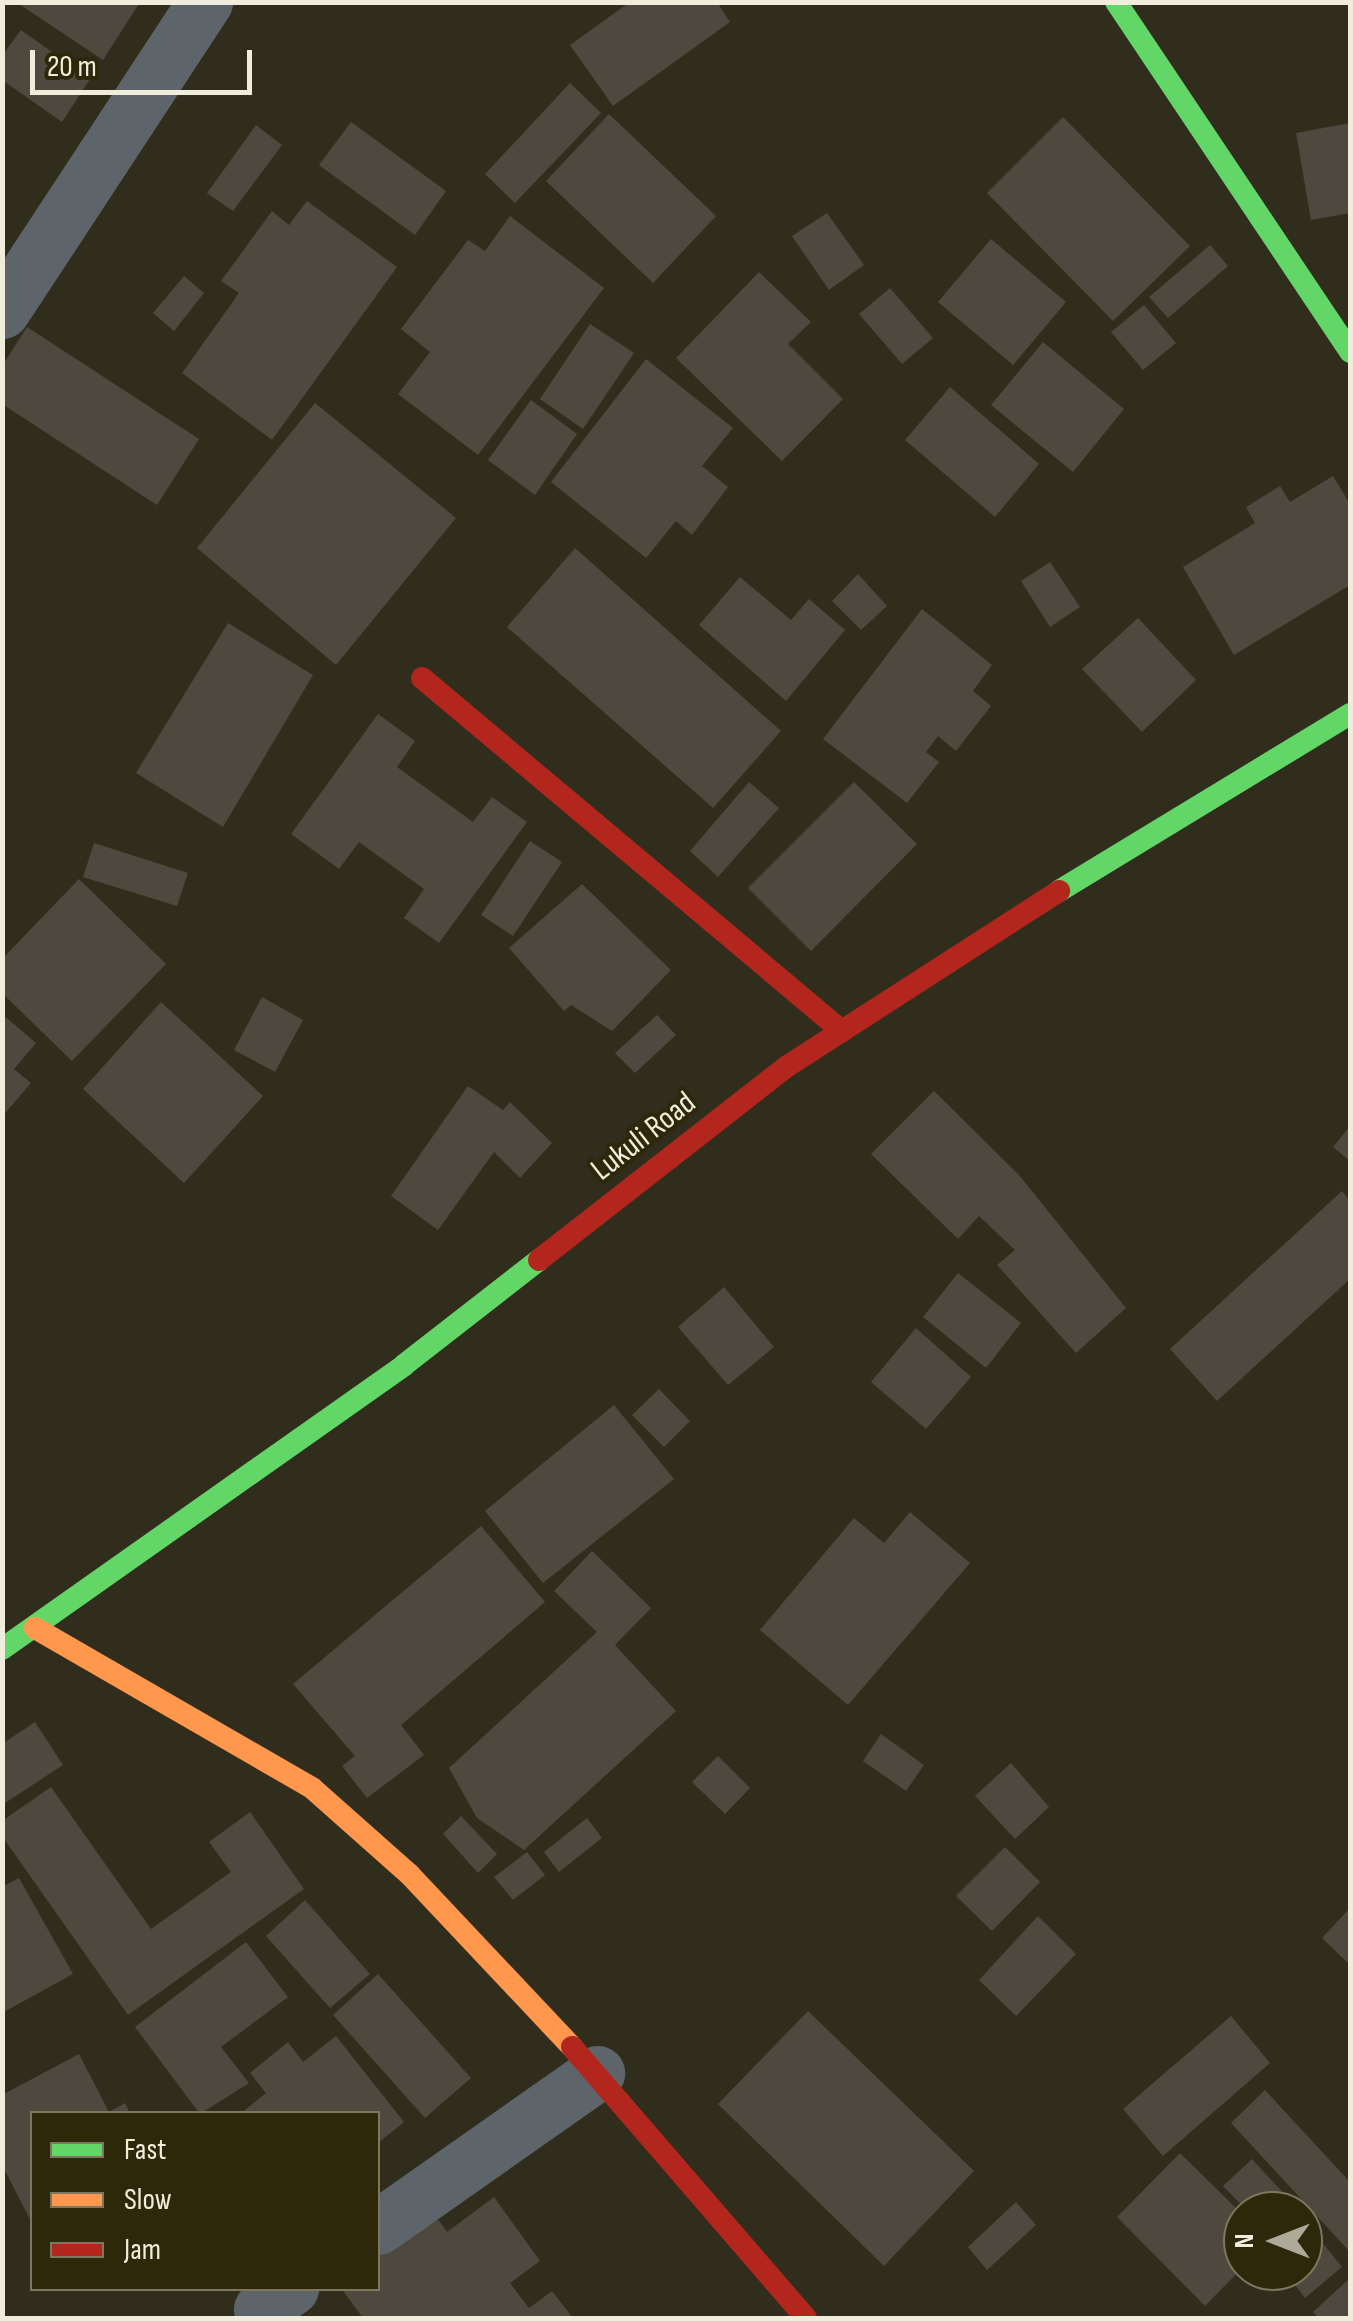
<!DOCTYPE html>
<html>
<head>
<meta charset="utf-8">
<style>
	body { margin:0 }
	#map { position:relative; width:1353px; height:2321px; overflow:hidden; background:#302d1d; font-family:"Sofia Sans Condensed",sans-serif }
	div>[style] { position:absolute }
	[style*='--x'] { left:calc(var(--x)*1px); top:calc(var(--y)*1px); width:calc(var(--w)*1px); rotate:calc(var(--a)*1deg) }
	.building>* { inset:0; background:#4f483e }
	.street>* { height:55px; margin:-27.5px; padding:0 27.5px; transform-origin:27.5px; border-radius:27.5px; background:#5e656a }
	.fast>* { height:22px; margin:-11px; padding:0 11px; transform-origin:11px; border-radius:11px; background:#63d668 }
	.slow>* { height:22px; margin:-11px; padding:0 11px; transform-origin:11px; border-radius:11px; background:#ff974d }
	.jam>* { height:22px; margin:-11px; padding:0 11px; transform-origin:11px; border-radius:11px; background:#b3261e }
	span { translate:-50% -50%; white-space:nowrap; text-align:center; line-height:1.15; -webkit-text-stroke:8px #2e280a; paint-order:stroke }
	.street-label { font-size:32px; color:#f1eddc }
	.frame { position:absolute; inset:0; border:5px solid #f1eddc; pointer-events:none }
	.legend { position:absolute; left:30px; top:2111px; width:350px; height:180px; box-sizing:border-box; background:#2e280a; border:2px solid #7c775e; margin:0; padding:12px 18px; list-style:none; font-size:30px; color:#f1eddc }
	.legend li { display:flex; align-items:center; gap:20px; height:50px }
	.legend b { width:50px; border:2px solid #7c775e }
	.north { position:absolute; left:1223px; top:2191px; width:100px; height:100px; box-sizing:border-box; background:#2e280a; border:2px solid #7c775e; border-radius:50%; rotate:270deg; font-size:28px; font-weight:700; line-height:40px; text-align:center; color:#f1eddc }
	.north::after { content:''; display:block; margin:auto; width:35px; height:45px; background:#adaa99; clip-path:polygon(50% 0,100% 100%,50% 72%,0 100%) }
	.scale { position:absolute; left:30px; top:50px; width:222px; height:45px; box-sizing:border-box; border:5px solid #f1eddc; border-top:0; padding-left:12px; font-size:30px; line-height:35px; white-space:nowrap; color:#f1eddc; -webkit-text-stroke:8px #2e280a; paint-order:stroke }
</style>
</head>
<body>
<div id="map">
	<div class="building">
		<div style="clip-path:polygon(16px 2px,140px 2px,103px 60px)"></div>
		<div style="clip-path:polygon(630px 2px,717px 2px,730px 22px,613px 106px,570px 45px)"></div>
		<div style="clip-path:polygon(21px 30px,90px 79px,62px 122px,2px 80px,2px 56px)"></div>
		<div style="clip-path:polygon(570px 83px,601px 113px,515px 203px,485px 174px)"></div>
		<div style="clip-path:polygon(609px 114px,716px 216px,653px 283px,546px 181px)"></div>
		<div style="clip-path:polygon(1063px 117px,1190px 246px,1113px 321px,987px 193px)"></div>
		<div style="clip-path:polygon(351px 122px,446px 191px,415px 235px,319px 165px)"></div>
		<div style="clip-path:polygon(1350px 123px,1350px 213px,1311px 220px,1296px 133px)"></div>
		<div style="clip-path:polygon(256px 125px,282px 145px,233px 211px,207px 193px)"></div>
		<div style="clip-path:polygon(307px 201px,397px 267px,272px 440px,182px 373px,239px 293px,221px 281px,272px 211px,289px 225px)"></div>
		<div style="clip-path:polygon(827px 213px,864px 265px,829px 290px,792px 236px)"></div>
		<div style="clip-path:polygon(510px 216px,604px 288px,478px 455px,398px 394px,430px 352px,401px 329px,468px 240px,485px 251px)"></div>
		<div style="clip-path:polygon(991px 239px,1066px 302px,1013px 365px,938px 302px)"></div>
		<div style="clip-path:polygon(1210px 245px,1228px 266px,1168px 318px,1149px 297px)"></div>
		<div style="clip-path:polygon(759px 272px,811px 322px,788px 344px,843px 399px,782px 461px,676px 358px)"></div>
		<div style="clip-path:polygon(184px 276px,204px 293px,174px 331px,153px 313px)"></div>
		<div style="clip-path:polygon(890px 288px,933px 338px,902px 364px,859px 314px)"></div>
		<div style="clip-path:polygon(1144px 305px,1176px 343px,1143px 370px,1111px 332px)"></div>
		<div style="clip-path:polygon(590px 324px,634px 353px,583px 429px,540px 399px)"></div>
		<div style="clip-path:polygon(27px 327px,199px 439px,157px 505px,2px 404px,2px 366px)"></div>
		<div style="clip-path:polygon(1043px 342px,1124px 409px,1073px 472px,991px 405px)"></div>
		<div style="clip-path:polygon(646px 359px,733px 428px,702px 466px,728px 487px,692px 535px,676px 521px,646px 558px,551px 482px)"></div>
		<div style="clip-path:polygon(950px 387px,1039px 464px,995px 517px,905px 440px)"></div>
		<div style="clip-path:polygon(531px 400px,577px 434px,535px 495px,488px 460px)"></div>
		<div style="clip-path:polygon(315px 403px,456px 518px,336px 665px,197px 548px)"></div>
		<div style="clip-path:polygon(1333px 476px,1350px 504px,1350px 585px,1234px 655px,1183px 567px,1255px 523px,1246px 507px,1280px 486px,1290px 502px)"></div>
		<div style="clip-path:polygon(575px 548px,781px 731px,713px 808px,507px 627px)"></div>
		<div style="clip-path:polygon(1050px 562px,1080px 607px,1050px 627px,1021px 581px)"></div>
		<div style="clip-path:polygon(858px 574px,887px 606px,861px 630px,832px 601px)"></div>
		<div style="clip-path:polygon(740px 577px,791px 620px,809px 599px,845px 630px,786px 701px,699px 625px)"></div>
		<div style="clip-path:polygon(922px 609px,992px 665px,973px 691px,991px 706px,956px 751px,938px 736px,926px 752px,939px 762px,907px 803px,823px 739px)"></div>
		<div style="clip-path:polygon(1138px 618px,1196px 680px,1142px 732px,1082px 669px)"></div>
		<div style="clip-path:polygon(228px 623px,313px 675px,223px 827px,136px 773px)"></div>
		<div style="clip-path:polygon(378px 714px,415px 741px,397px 767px,473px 822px,492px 797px,527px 822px,439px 943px,404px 918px,424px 889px,359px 842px,339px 869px,291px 834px)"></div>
		<div style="clip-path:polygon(749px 782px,779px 808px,718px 877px,690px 851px)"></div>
		<div style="clip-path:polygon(854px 782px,917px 844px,811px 951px,748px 888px)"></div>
		<div style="clip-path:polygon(530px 841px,562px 862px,513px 936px,481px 915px)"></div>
		<div style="clip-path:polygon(94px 843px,188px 873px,177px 906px,83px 877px)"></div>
		<div style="clip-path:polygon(79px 879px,166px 964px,72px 1061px,2px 993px,2px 959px)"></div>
		<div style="clip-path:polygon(582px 884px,671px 970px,612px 1031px,571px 1005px,564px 1011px,509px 948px)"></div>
		<div style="clip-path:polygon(262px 997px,303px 1020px,275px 1072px,234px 1050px)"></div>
		<div style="clip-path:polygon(161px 1002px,263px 1096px,184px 1183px,83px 1089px)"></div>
		<div style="clip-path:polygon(2px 1014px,36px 1043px,14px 1069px,31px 1083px,2px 1117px)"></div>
		<div style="clip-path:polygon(657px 1015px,676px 1035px,635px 1073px,615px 1053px)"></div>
		<div style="clip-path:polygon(468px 1086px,503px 1110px,510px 1102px,552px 1143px,520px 1178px,494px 1152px,438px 1230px,391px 1196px)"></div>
		<div style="clip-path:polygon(934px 1091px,1019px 1175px,1126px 1308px,1076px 1353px,997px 1265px,1015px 1250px,979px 1216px,958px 1239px,871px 1154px)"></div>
		<div style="clip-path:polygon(1350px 1126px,1350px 1161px,1333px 1147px)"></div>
		<div style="clip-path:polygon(1342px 1191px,1350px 1201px,1350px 1279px,1217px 1401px,1170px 1349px)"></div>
		<div style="clip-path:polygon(958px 1273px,1021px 1323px,986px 1368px,923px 1317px)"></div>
		<div style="clip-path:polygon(724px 1287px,774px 1347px,728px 1385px,678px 1327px)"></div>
		<div style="clip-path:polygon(916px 1328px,971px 1377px,926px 1429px,871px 1382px)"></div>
		<div style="clip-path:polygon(659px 1389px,690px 1421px,664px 1447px,632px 1415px)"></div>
		<div style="clip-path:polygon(614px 1405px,674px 1479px,543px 1583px,485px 1511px)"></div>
		<div style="clip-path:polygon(910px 1512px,970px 1563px,848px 1705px,760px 1630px,854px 1518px,884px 1543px)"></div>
		<div style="clip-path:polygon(481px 1526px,545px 1602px,401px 1725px,424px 1755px,367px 1798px,342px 1766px,355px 1756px,293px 1684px)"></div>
		<div style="clip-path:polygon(592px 1551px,651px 1608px,615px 1645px,676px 1711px,524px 1850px,477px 1818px,449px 1768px,597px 1632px,554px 1591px)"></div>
		<div style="clip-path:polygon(35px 1722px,63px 1765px,2px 1805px,2px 1744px)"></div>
		<div style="clip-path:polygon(881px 1734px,924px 1765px,906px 1791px,863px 1761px)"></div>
		<div style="clip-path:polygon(718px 1756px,750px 1788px,725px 1814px,692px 1782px)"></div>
		<div style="clip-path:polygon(1011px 1763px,1049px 1807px,1015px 1839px,975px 1796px)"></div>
		<div style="clip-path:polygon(51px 1787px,151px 1929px,231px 1872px,209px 1842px,250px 1812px,304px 1889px,128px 2015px,2px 1836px,2px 1821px)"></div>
		<div style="clip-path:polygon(461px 1816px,497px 1854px,478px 1873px,443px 1834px)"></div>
		<div style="clip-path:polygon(587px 1818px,602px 1838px,559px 1872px,544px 1852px)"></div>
		<div style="clip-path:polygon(1005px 1847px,1040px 1882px,992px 1931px,956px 1896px)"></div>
		<div style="clip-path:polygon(527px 1852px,545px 1875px,513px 1900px,494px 1877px)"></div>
		<div style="clip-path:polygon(19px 1878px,73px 1974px,2px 2013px,2px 1887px)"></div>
		<div style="clip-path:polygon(305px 1900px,370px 1974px,330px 2008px,266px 1936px)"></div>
		<div style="clip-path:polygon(1350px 1908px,1350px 1965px,1322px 1938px)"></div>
		<div style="clip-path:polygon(1038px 1916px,1076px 1954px,1016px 2016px,979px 1980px)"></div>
		<div style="clip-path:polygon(246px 1942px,288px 1997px,221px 2047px,249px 2083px,200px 2114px,135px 2027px)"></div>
		<div style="clip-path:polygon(378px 1974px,471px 2078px,425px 2118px,333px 2015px)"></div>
		<div style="clip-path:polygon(808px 2011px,974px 2171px,884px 2266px,718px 2104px)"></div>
		<div style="clip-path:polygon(1231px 2016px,1270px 2063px,1163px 2156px,1123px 2109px)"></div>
		<div style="clip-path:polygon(336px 2036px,404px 2122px,378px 2143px,378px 2114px,240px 2114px,266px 2093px,250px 2073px,288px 2042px,303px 2062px)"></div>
		<div style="clip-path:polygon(79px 2054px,109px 2112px,125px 2103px,130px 2114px,32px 2114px,32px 2223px,2px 2165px,2px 2095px)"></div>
		<div style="clip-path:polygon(1265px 2090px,1350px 2182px,1350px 2252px,1231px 2123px)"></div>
		<div style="clip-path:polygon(1180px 2153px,1243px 2215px,1243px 2267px,1205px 2306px,1117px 2217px)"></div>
		<div style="clip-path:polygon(1252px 2159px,1300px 2211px,1247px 2211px,1223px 2186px)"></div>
		<div style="clip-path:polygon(494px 2197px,540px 2261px,510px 2283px,529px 2308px,552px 2291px,573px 2318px,363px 2318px,341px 2288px,378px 2288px,378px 2244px,429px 2206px,447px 2232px)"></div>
		<div style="clip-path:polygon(1016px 2202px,1036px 2225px,987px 2270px,968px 2247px)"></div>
		<div style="clip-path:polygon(1312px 2230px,1342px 2267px,1305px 2298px,1284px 2271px,1303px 2271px,1303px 2237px)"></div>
		<div style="clip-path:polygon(1350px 2278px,1350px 2318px,1319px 2318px,1313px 2312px)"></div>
	</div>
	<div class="street">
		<div style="--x:2;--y:311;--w:370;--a:-56.7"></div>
		<div style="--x:378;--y:2227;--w:268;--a:-35.1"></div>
		<div style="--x:261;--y:2309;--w:37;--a:-35"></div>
	</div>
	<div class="fast">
		<div style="--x:1116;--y:2;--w:421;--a:56.2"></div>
		<div style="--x:1059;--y:891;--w:341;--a:-31.3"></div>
		<div style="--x:2;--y:1649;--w:492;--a:-35.2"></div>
		<div style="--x:404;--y:1365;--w:171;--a:-37.9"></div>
	</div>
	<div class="slow">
		<div style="--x:35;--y:1628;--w:320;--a:30"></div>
		<div style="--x:312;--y:1788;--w:130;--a:41.6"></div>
		<div style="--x:409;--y:1874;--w:238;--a:46.7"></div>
	</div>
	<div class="jam">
		<div style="--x:422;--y:678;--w:549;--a:40.05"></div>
		<div style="--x:539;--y:1260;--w:313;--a:-38"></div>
		<div style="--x:786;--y:1067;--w:325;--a:-32.8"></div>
		<div style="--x:572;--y:2047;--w:358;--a:49.2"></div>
	</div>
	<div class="street-label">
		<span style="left:644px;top:1137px;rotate:-38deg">Lukuli Road</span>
	</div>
	<div class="frame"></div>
	<ul class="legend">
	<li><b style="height:12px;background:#63d668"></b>Fast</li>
	<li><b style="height:12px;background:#ff974d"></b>Slow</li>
	<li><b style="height:12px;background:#b3261e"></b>Jam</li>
	</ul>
	<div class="north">N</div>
	<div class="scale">20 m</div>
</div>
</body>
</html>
